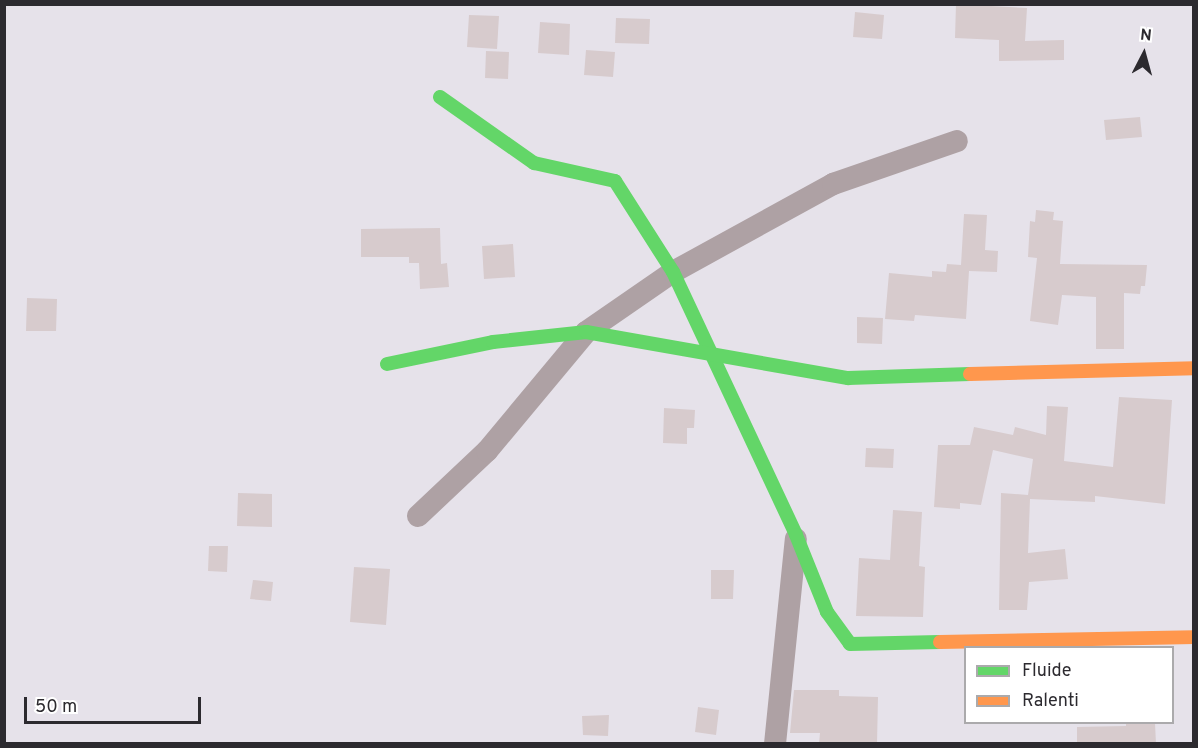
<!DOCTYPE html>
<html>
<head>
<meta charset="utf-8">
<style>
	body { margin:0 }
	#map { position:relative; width:1198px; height:748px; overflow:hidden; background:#e6e2ea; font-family:Overpass,sans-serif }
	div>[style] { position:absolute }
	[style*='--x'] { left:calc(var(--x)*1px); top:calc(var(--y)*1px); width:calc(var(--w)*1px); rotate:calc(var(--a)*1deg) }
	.building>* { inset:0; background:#d7cbcd }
	.street>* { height:22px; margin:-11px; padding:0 11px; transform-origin:11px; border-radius:11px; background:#aea1a4 }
	.fast>* { height:14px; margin:-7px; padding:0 7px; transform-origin:7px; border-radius:7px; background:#63d668 }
	.slow>* { height:14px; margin:-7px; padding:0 7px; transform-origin:7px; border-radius:7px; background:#ff974d }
	span { translate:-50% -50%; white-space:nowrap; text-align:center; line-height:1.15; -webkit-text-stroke:4.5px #fff; paint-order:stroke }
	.frame { position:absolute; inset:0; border:6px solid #2c2a2f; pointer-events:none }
	.legend { position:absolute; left:964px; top:646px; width:210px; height:78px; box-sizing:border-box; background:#fff; border:2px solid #abaaac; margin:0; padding:8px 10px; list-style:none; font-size:18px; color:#2c2a2f }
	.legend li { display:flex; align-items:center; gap:12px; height:30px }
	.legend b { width:30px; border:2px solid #abaaac }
	.north { position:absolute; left:1114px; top:24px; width:60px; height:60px; -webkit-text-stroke:4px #fff; paint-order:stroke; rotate:6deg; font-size:16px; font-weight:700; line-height:24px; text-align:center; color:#2c2a2f }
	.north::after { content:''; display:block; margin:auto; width:21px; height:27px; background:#2c2a2f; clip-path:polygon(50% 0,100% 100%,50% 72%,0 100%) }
	.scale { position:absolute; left:24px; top:697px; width:177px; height:27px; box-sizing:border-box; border:3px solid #2c2a2f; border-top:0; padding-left:8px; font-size:18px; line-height:21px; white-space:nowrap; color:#2c2a2f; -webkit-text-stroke:4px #fff; paint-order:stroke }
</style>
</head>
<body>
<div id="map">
	<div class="building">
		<div style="clip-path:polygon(956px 4px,1027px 8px,1025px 41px,1064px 40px,1064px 60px,999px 61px,999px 40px,955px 38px)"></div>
		<div style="clip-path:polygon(855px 12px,884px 15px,882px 39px,853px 37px)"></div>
		<div style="clip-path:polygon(469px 15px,499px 16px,497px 49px,467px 47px)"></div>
		<div style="clip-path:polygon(616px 18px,650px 19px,649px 44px,615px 43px)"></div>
		<div style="clip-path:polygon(540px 22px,570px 24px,569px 55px,538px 53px)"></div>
		<div style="clip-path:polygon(586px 50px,615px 52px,613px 77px,584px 75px)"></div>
		<div style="clip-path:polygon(486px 51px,509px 52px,508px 79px,485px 78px)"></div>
		<div style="clip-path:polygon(1140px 117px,1142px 137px,1106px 140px,1104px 120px)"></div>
		<div style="clip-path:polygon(1036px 210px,1054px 212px,1053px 220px,1063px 221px,1060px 264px,1147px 265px,1145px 286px,1141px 286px,1140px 294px,1124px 293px,1124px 349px,1096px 349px,1096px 297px,1062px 295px,1058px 325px,1030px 321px,1037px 258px,1028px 257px,1030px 221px,1035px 222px)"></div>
		<div style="clip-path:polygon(964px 214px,987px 215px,985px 250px,998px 251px,997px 272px,969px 271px,966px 319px,915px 315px,914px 321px,885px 319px,889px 273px,932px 277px,932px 271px,946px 272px,947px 264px,961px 265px)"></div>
		<div style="clip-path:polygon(440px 228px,441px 264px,447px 263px,449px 287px,420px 289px,419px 263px,409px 263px,409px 257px,361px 257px,361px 229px)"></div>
		<div style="clip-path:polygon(513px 244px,515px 277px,484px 279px,482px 246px)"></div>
		<div style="clip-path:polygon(27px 298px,57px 299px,56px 331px,26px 331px)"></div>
		<div style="clip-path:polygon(857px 317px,883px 318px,882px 344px,857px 343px)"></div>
		<div style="clip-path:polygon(1119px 397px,1172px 400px,1165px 504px,1095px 496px,1095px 502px,1030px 499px,1028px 553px,1065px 549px,1068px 579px,1029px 582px,1027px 610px,999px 610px,1001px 493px,1028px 495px,1033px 459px,993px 450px,981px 505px,960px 503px,960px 509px,934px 507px,938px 445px,970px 445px,974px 427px,1013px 435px,1015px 427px,1046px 435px,1047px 406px,1068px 407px,1064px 461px,1113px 467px)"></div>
		<div style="clip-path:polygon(664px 408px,695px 410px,694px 428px,687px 428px,687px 444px,663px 443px)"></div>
		<div style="clip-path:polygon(866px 448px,894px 449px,893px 468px,865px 467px)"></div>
		<div style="clip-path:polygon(238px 493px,272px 494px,272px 527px,237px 526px)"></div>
		<div style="clip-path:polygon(893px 510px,922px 512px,919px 566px,925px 567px,923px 617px,856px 616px,859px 558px,890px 560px)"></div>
		<div style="clip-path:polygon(209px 546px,228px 546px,227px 572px,208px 571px)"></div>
		<div style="clip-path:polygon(354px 567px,390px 569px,386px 625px,350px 622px)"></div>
		<div style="clip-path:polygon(711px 570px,734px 570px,733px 599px,711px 599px)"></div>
		<div style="clip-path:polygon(253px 580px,273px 582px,271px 601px,250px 599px)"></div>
		<div style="clip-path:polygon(794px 690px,839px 690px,839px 696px,878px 697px,877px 744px,819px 744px,820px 733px,790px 733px)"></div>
		<div style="clip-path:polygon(698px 707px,719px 710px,716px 735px,695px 732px)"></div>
		<div style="clip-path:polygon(609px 715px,608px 736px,583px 735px,582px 716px)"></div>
		<div style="clip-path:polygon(1126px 723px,1155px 723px,1156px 744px,1077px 744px,1077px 727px,1126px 726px)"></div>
	</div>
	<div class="street">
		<div style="--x:418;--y:516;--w:95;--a:-43.3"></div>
		<div style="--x:487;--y:451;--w:155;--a:-50.2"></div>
		<div style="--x:586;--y:332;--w:106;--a:-34.6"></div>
		<div style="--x:673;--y:272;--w:183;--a:-28.8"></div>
		<div style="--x:833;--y:184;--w:131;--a:-19.1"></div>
		<div style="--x:775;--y:744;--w:206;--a:-84.2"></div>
	</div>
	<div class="fast">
		<div style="--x:440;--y:97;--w:115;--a:35.1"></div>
		<div style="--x:534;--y:163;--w:83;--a:12.5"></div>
		<div style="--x:615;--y:181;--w:108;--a:57.5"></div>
		<div style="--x:673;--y:272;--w:290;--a:64.9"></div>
		<div style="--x:796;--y:535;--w:83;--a:68.1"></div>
		<div style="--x:827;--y:612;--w:39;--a:54"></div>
		<div style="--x:850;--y:644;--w:90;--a:-1.3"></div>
		<div style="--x:387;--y:364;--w:108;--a:-11.7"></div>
		<div style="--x:493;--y:342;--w:94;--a:-6.1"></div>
		<div style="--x:586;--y:332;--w:266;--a:10"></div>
		<div style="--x:848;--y:378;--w:122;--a:-1.9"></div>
	</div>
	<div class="slow">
		<div style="--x:970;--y:374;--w:224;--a:-1.5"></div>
		<div style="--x:940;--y:642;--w:254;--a:-1.1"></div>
	</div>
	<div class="frame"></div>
	<ul class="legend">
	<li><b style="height:8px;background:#63d668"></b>Fluide</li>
	<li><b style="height:8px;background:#ff974d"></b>Ralenti</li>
	</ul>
	<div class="north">N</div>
	<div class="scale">50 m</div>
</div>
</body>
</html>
